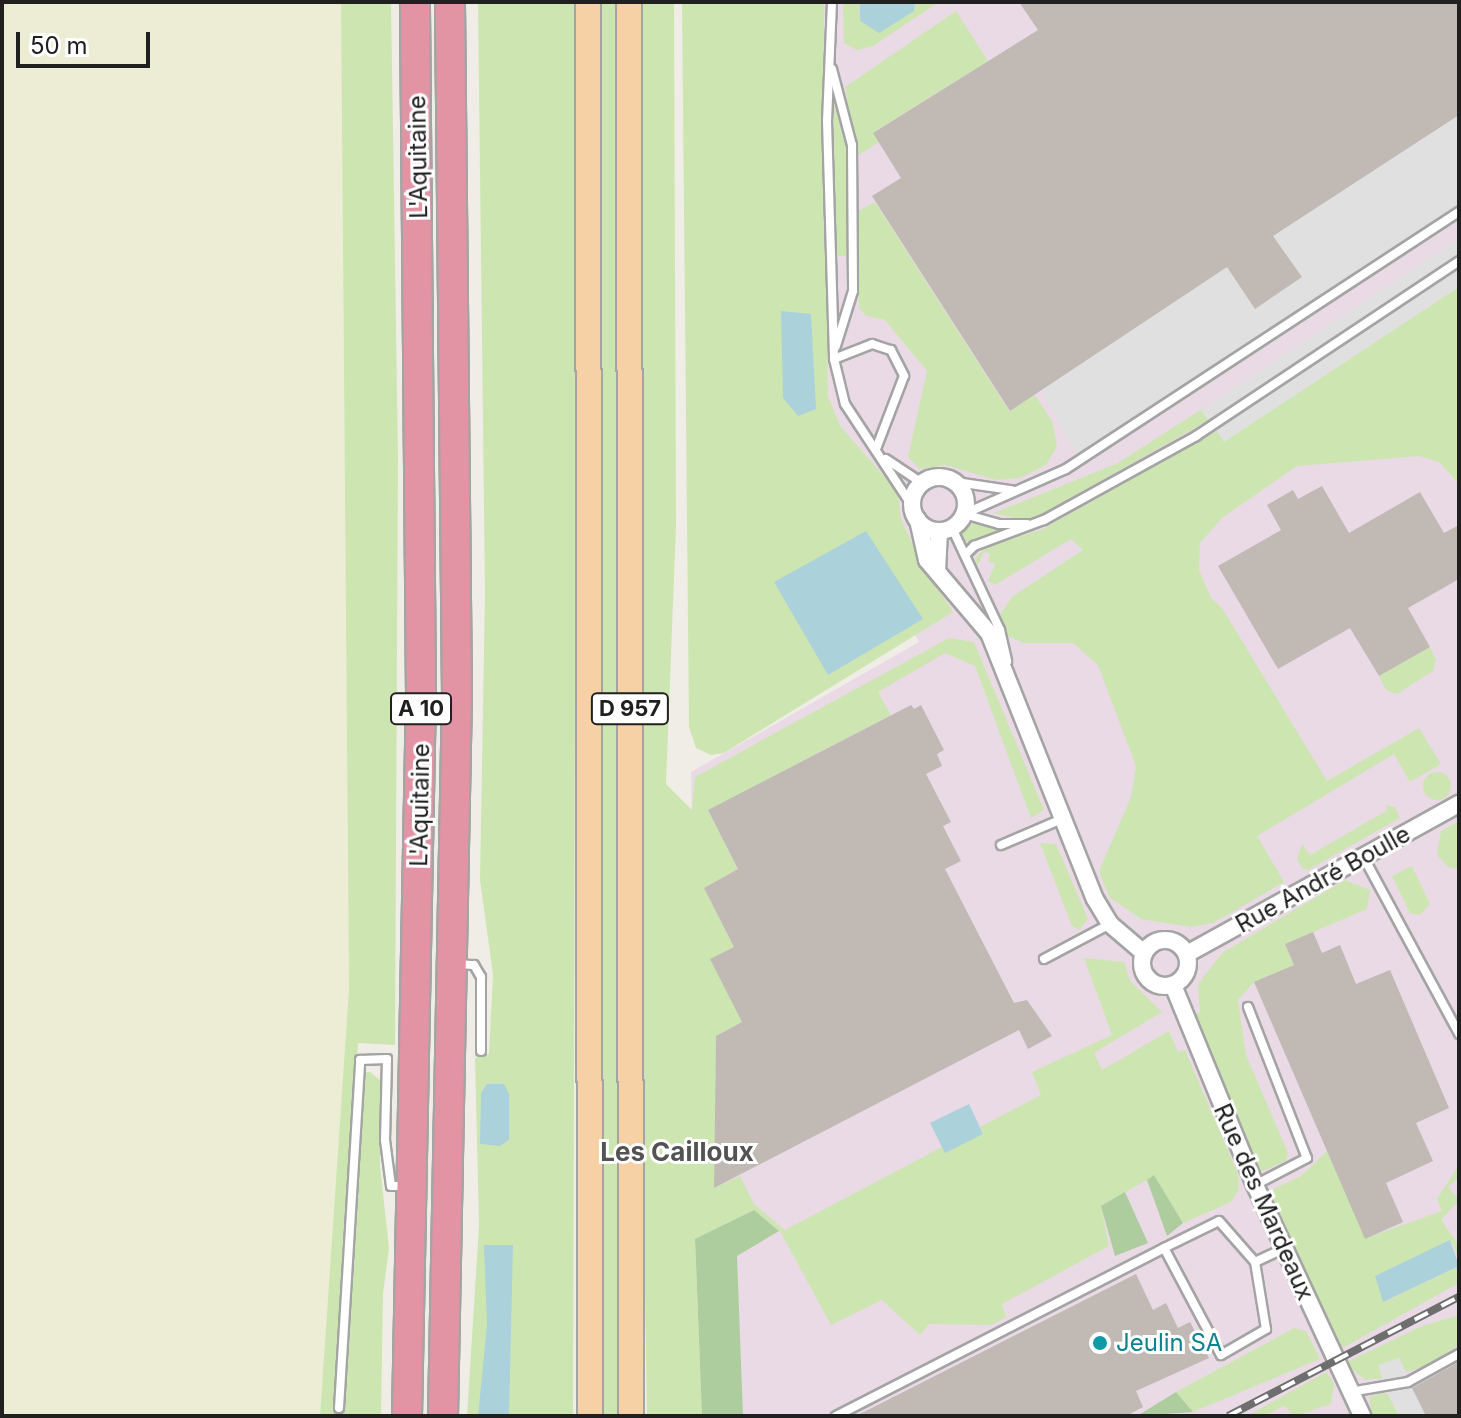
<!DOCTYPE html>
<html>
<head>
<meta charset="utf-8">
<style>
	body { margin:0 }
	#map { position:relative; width:1461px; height:1418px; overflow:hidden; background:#f0ede7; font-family:Inter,sans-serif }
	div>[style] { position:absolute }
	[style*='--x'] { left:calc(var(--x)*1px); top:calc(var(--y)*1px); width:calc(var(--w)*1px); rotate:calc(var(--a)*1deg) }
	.industrial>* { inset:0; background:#e9dae6 }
	.farmland>* { inset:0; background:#ecedd4 }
	.grass>* { inset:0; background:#cde6b1 }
	.round { border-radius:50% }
	.forest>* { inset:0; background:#aecd9f }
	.parking>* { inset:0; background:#e0e0e0 }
	.water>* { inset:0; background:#abd1db }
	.building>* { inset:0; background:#c0b9b4 }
	.roads { filter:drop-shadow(2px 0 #a4a4a4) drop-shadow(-2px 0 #a4a4a4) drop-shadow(0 2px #a4a4a4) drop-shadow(0 -2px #a4a4a4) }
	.service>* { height:8px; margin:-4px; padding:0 4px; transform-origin:4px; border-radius:4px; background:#fff }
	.minor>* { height:16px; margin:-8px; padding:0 8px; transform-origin:8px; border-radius:8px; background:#fff }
	.minor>.ring { margin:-8px; padding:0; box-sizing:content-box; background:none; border:16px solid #fff; border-radius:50% }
	.primary>* { height:24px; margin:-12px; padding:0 12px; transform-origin:12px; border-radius:12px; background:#f6d1a6 }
	.motorway>* { height:28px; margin:-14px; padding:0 14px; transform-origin:14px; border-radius:14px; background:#e294a5 }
	.rail>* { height:8px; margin-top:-4px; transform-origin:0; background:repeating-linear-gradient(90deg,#fff 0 15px,#6e6e6e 0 30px); box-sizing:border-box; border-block:2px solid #6e6e6e }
	.dots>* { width:22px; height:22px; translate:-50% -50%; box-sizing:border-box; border:4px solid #fff; border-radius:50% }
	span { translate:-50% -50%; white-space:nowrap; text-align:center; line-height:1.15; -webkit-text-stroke:6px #fff; paint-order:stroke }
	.shield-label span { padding:2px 6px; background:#fff; border:2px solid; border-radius:6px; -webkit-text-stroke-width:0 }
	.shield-label { font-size:22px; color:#202020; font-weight:700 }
	.street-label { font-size:24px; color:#202020 }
	.culture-label { font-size:24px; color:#0d838f }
	.left { translate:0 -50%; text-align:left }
	.neighbourhood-label { font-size:26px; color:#535353; font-weight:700 }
	.frame { position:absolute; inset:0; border:4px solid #202020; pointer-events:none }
	.scale { position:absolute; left:16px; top:32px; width:134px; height:36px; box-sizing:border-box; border:4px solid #202020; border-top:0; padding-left:10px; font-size:24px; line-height:28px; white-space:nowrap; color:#202020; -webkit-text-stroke:6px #fff; paint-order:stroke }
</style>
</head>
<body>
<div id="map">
	<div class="industrial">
		<div style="clip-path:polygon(789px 2px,1459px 2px,1459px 1416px,701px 1416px,691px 772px,919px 642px,790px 428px)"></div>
	</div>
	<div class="farmland">
		<div style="clip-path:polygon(2px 2px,341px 2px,349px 989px,320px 1416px,2px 1416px)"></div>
	</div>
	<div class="grass">
		<div style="clip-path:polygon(341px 2px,391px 2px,398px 457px,395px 1045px,358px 1043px,356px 1073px,370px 1072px,380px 1080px,380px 1166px,389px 1248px,383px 1294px,381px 1416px,320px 1416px,349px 989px)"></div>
		<div style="clip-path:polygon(478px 2px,577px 2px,573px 1416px,467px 1416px,479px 1225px,475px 1058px,489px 1054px,493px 975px,480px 880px,485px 593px)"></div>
		<div style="clip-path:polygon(599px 2px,619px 2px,620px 1416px,601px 1416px)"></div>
		<div style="clip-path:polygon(642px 2px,674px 2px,676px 526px,666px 784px,692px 810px,695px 777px,949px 638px,974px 642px,1044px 810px,1031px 818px,975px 666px,945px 653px,878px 692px,891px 715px,708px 810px,738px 869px,704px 888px,734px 947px,711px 959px,742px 1022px,716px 1036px,714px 1188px,740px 1176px,754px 1204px,785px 1230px,942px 1147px,945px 1152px,983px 1133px,980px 1127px,1041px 1095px,1032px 1072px,1112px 1035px,1084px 958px,1124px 962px,1130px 981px,1162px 1012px,1094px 1053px,1102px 1070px,1169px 1031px,1178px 1052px,1185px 1050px,1238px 1174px,1239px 1190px,1231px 1202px,1183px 1223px,1154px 1176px,1101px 1206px,1109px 1246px,1002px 1304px,1006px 1317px,991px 1325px,929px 1324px,920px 1335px,882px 1300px,831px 1325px,780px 1231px,753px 1210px,695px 1240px,702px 1416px,647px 1416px,640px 980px)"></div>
		<div style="clip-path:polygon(682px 2px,824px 2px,828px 397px,841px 427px,897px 491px,901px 519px,920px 560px,953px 612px,724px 753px,711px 755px,696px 748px,689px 727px)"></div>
		<div style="clip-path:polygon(843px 2px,860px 2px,860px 22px,914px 11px,915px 2px,939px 2px,873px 46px,857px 50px,844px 43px)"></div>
		<div style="clip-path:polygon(956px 11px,988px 61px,874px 132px,879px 142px,857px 156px,845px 87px)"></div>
		<div style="clip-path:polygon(831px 93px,848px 154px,846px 256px,835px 256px)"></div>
		<div style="clip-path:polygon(875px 202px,1009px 411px,1035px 395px,1052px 421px,1057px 446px,1046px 465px,1020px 478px,996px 480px,946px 465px,920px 469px,908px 457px,927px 371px,885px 320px,867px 316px,859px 309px,856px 212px)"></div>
		<div style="clip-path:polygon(1459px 281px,1459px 484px,1439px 462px,1419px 456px,1297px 466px,1222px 518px,1200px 543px,1199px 570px,1211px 598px,1222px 608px,1327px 781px,1419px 728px,1441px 764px,1410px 782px,1394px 754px,1257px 836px,1284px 882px,1213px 923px,1191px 927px,1141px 919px,1109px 897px,1099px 871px,1131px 797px,1136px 766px,1098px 665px,1073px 643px,1024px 643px,1008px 636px,999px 616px,1012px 597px,1083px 550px,1071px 539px,995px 585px,988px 581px,995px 564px,988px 561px,990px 554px,984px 552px,977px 566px,975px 558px,986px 547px,1043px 529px,1242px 417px)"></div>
		<div style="clip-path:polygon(1208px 405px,1216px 416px,1038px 516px,1023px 520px,994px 513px,1118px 463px)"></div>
		<div style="clip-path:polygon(975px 522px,999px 528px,999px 534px,963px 542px,962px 533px)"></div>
		<div style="clip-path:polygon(1430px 647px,1436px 660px,1433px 671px,1397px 694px,1386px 690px,1379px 676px)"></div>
		<div class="round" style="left:1423px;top:772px;width:28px;height:28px"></div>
		<div style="clip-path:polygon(1385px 805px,1395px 807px,1400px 818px,1308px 870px,1302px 868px,1297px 859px,1302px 844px,1310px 855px,1388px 810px)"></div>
		<div style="clip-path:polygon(1459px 821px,1459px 869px,1448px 867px,1437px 855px,1441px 831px)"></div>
		<div style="clip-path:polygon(1040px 843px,1056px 844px,1088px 919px,1079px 930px,1072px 926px)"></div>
		<div style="clip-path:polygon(1412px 866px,1430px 904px,1420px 915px,1410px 913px,1392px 876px)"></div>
		<div style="clip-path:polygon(1345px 880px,1370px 890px,1367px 909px,1285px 944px,1294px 965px,1254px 982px,1238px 1000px,1246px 1055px,1288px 1153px,1286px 1161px,1260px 1172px,1205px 1045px,1195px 1014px,1200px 1012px,1198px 984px,1222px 953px)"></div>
		<div style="clip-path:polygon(1327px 1151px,1366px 1238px,1442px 1211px,1437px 1199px,1459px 1165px,1459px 1177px,1448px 1187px,1459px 1200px,1441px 1220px,1459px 1245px,1459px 1259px,1451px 1241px,1384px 1302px,1459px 1266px,1459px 1283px,1339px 1350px,1271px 1196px,1273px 1189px,1301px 1176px)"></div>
		<div style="clip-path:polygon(1459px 1315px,1459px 1345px,1426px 1366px,1406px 1372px,1399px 1358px,1379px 1365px,1382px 1378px,1365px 1380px,1345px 1363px,1422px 1326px)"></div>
		<div style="clip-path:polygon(1294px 1328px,1306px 1331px,1320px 1359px,1193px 1412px,1176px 1392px)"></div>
		<div style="clip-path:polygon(1326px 1372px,1334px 1383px,1331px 1404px,1295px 1416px,1284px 1406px,1263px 1416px,1247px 1416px)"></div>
		<div style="clip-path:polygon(1381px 1393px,1388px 1394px,1399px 1416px,1372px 1416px,1369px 1397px)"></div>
	</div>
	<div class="forest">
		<div style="clip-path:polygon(1154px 1175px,1183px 1223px,1167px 1236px,1147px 1180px)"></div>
		<div style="clip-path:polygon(1125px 1192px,1148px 1243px,1115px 1256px,1101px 1206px)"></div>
		<div style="clip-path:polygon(754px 1210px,779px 1231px,737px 1256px,743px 1416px,702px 1416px,695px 1239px)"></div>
		<div style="clip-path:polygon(1176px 1392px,1193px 1412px,1137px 1416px)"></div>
	</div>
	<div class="parking">
		<div style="clip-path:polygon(1459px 115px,1459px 212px,1080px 460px,1041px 391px,1227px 267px,1255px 309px,1302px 277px,1273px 236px)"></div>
		<div style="clip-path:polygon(1459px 238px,1459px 287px,1224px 442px,1201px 410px)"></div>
		<div style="clip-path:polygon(1399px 1358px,1411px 1385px,1426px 1416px,1399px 1416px,1388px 1394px,1378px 1365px)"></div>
	</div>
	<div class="water">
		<div style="clip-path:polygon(860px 2px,915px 2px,914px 11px,879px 33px,860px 21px)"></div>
		<div style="clip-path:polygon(781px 311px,811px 314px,816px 409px,798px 416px,783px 398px)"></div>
		<div style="clip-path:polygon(866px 531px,923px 619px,828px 675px,774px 582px)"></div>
		<div style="clip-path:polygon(487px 1084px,504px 1084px,509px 1094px,509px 1140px,500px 1146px,480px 1144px,481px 1093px)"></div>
		<div style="clip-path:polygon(969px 1104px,983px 1134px,945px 1153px,930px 1123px)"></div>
		<div style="clip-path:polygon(1450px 1240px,1459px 1266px,1383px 1302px,1375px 1276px)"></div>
		<div style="clip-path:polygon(484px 1245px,513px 1245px,509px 1416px,478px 1416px,487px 1325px)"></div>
	</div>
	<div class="building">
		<div style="clip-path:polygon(1019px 2px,1459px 2px,1459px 115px,1273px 236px,1302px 277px,1255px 309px,1227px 267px,1010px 411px,872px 196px,901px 178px,873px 133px,1038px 30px)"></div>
		<div style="clip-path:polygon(1322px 486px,1349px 533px,1420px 492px,1444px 533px,1459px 525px,1459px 579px,1408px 608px,1430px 647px,1379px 676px,1350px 628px,1278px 669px,1218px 566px,1281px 530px,1267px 505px,1293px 490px,1298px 499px)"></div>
		<div style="clip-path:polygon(911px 705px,914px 709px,921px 705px,944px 750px,937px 754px,942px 766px,926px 774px,951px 822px,943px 826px,961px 861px,945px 869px,1014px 1003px,1027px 1000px,1052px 1036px,1028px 1049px,1019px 1030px,714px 1188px,716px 1036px,742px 1022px,710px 959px,734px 947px,704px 888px,738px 869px,708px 810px)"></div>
		<div style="clip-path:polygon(1313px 932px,1322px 953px,1340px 945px,1356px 984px,1390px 970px,1449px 1108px,1416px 1123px,1433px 1161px,1386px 1183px,1403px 1222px,1365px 1239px,1254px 982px,1294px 965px,1285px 944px)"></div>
		<div style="clip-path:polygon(1136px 1274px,1153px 1310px,1166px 1303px,1178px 1328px,1190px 1322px,1209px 1358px,1136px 1391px,1143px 1407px,1126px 1416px,856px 1416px)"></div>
		<div style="clip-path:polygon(1459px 1362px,1459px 1416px,1426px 1416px,1412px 1388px)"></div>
	</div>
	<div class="roads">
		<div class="service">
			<div style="--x:832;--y:2;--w:119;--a:92.4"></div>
			<div style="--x:827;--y:121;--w:238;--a:88.3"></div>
			<div style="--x:834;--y:359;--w:46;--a:76.3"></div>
			<div style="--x:845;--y:404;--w:123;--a:56.6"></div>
			<div style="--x:832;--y:69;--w:79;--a:75.3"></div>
			<div style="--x:852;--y:145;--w:146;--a:89.6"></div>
			<div style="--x:853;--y:291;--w:58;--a:107.2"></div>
			<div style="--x:834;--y:359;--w:41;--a:-21.5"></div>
			<div style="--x:872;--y:344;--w:20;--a:18"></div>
			<div style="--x:891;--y:350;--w:29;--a:63"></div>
			<div style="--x:904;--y:376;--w:78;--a:111"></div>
			<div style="--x:886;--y:459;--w:43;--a:33.7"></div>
			<div style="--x:956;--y:482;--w:56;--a:8.3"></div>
			<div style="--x:964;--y:514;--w:111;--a:-23.8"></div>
			<div style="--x:1066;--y:469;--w:470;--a:-33.2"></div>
			<div style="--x:964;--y:514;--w:36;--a:16"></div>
			<div style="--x:999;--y:524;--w:28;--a:0"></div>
			<div style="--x:952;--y:528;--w:113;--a:64.8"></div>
			<div style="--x:1000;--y:630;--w:32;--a:77"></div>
			<div style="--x:965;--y:555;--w:13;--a:-45"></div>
			<div style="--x:974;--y:546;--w:75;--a:-20.4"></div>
			<div style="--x:1044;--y:520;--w:174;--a:-28.9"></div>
			<div style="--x:1196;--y:436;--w:316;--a:-33.6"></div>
			<div style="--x:1001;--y:845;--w:66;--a:-23.1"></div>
			<div style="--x:1364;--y:858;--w:200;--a:61.6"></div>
			<div style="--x:1044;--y:959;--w:75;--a:-27.9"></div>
			<div style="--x:458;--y:964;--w:16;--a:4"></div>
			<div style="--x:474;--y:965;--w:14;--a:60"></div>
			<div style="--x:481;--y:977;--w:74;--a:90"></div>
			<div style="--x:1248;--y:1007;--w:162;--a:68.7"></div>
			<div style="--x:1307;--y:1158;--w:59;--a:152.6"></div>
			<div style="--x:1219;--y:1221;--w:55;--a:48.7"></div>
			<div style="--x:1255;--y:1262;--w:68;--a:80.7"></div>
			<div style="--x:1266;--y:1329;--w:52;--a:150"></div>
			<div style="--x:1221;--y:1355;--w:121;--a:-118"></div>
			<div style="--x:1164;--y:1248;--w:61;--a:-26.1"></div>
			<div style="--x:1255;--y:1262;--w:31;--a:-25"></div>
			<div style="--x:1350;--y:1392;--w:59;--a:-9.8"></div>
			<div style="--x:1408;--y:1382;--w:58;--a:-28.8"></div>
			<div style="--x:339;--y:1408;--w:349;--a:-86.5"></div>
			<div style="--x:360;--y:1060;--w:27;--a:-2"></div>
			<div style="--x:387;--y:1059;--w:81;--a:91.4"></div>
			<div style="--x:385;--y:1140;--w:46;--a:82.6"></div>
			<div style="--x:391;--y:1186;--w:14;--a:0"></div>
			<div style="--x:836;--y:1416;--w:369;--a:-27.1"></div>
		</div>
		<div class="minor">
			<div class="ring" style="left:912px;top:477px;width:38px;height:38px"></div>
			<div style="--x:918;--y:520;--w:41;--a:77.3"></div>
			<div style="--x:927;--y:560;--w:96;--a:49.7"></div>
			<div style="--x:989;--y:633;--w:286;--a:68.3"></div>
			<div style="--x:1095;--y:899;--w:29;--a:59"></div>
			<div style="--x:1110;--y:924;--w:45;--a:40.5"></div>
			<div style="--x:937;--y:571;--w:40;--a:-87.1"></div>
			<div class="ring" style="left:1142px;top:940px;width:30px;height:30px"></div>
			<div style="--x:1187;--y:954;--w:311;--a:-28.9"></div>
			<div style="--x:1173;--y:985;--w:216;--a:67.7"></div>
			<div style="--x:1255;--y:1185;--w:255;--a:65.1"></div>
		</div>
		<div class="primary">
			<div style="--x:588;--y:2;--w:1414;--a:89.92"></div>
			<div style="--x:629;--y:2;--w:1414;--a:89.92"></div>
		</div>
		<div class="motorway">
			<div style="--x:407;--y:1416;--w:720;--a:-88.89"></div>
			<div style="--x:421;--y:696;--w:694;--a:-90.5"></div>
			<div style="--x:443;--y:1416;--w:720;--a:-88.89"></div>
			<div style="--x:457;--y:696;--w:694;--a:-90.58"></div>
		</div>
	</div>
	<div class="rail">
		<div style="--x:1228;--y:1416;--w:260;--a:-27.3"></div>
	</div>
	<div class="dots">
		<div style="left:1100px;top:1343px;background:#0f9aa8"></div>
	</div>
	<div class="shield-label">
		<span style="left:421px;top:709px">A 10</span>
		<span style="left:630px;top:709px">D 957</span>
	</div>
	<div class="street-label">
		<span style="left:418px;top:157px;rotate:-91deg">L'Aquitaine</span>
		<span style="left:420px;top:805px;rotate:-89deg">L'Aquitaine</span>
		<span style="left:1323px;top:879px;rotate:-29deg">Rue André Boulle</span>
		<span style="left:1264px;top:1202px;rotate:66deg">Rue des Mardeaux</span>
	</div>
	<div class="culture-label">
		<span class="left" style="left:1116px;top:1343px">Jeulin SA</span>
	</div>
	<div class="neighbourhood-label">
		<span style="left:677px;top:1152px">Les Cailloux</span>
	</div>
	<div class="frame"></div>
	<div class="scale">50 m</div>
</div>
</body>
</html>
